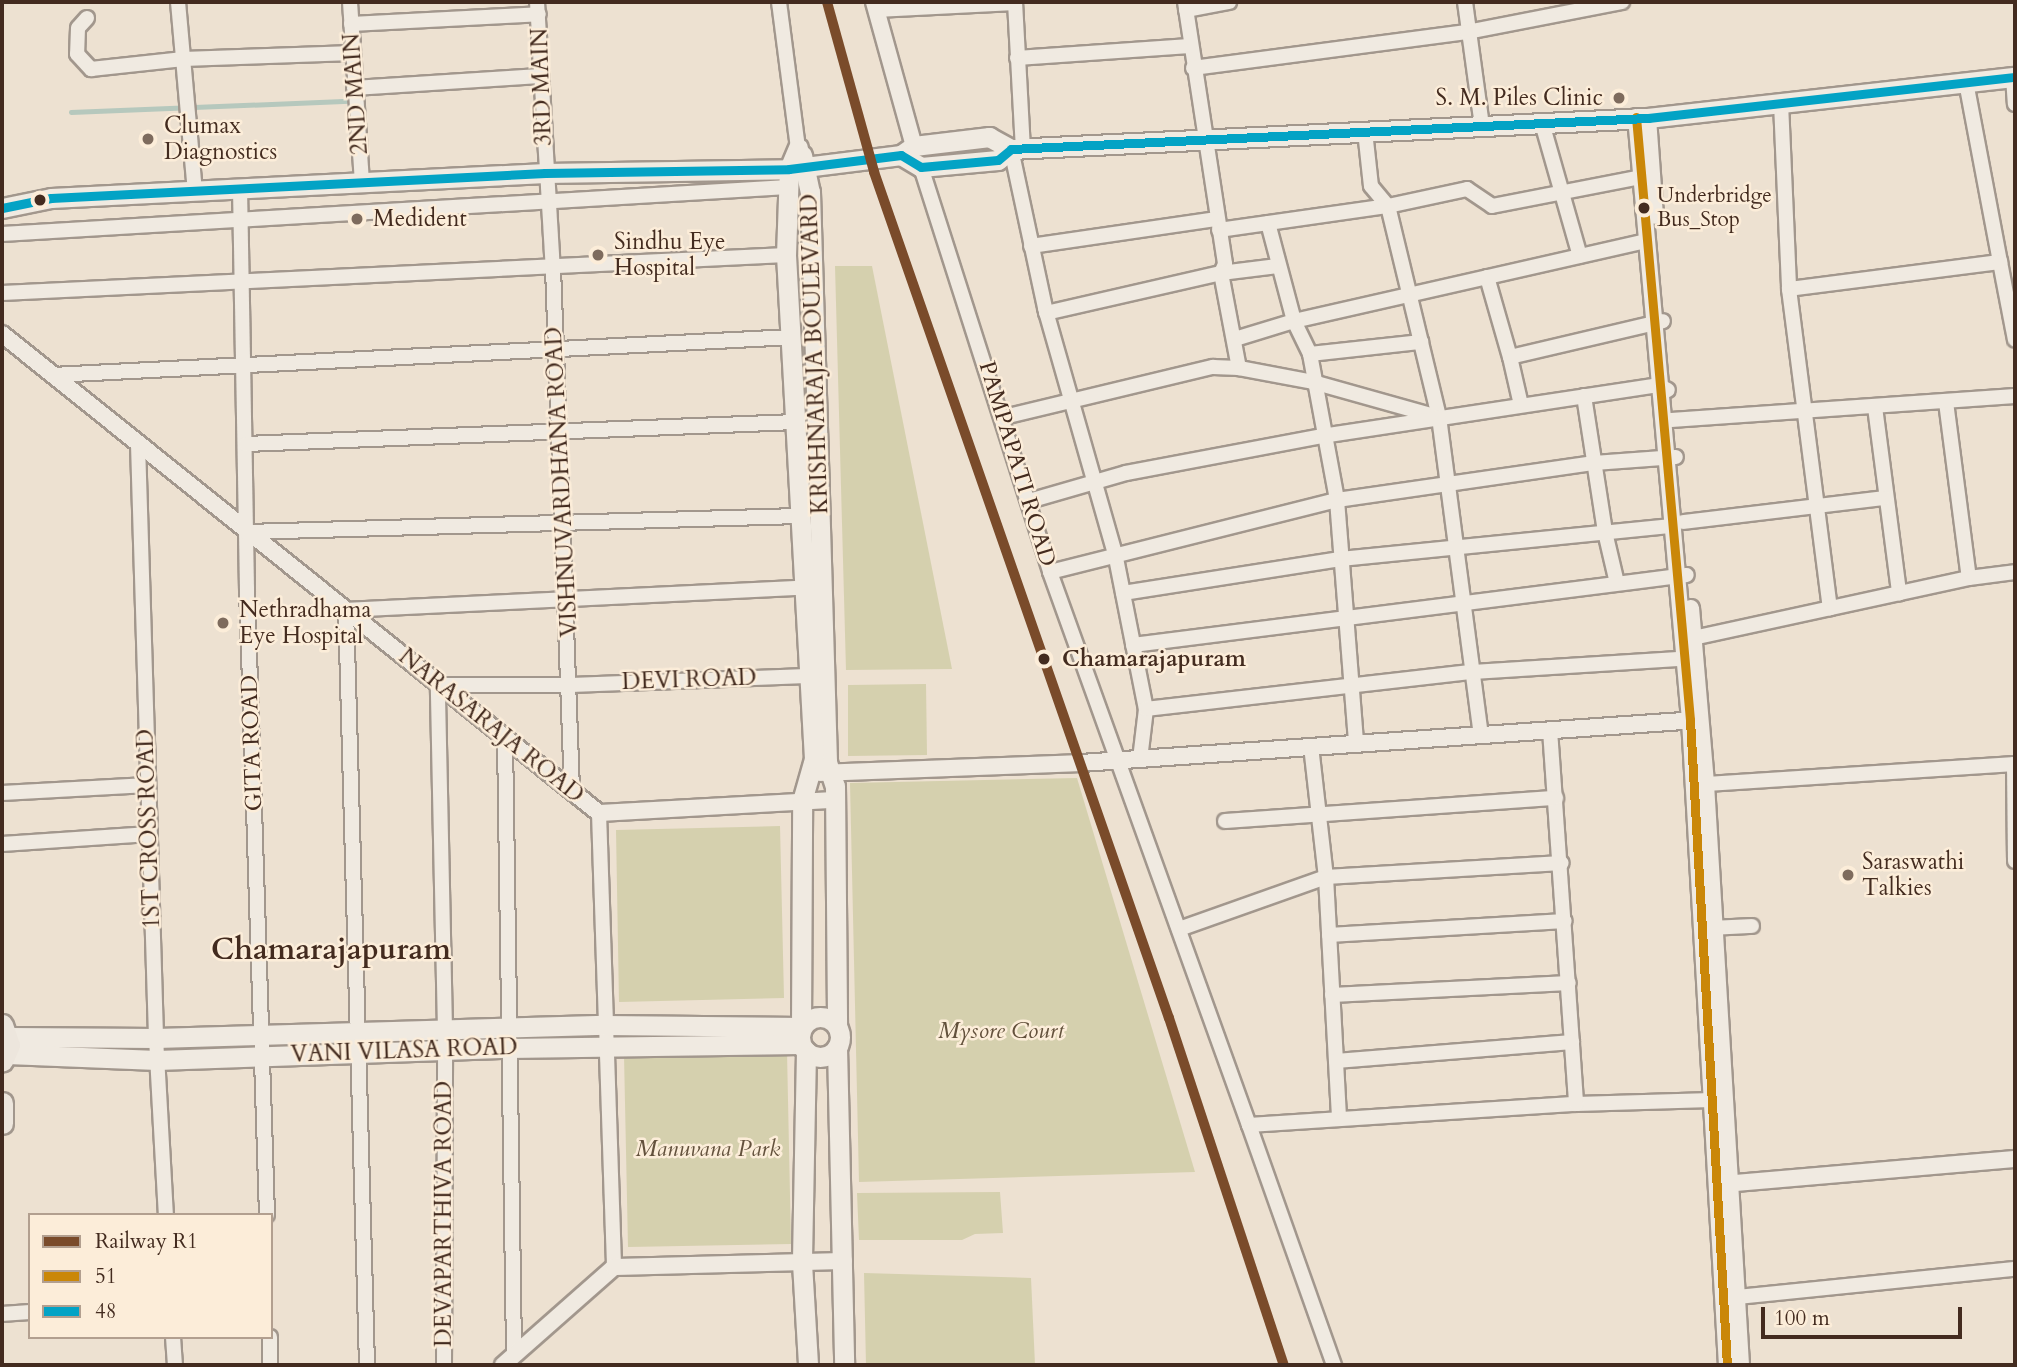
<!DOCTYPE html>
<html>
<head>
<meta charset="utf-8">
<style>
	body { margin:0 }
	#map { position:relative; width:2017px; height:1367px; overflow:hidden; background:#ede1d1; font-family:Cardo,serif }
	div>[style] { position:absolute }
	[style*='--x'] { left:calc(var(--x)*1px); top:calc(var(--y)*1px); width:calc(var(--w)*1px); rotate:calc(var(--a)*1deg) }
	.green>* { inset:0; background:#d5d0ae }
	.stream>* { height:4.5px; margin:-2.25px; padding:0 2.25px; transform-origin:2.25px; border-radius:2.25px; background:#b6c8bd }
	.roads { filter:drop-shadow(2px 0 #a2978d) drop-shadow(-2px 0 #a2978d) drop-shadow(0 2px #a2978d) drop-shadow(0 -2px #a2978d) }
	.minor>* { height:14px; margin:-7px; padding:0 7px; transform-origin:7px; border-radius:7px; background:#f0eae1 }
	.tertiary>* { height:16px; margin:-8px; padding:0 8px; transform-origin:8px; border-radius:8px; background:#f0eae1 }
	.secondary>* { height:19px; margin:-9.5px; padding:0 9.5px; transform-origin:9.5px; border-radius:9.5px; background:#f0eae1 }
	.secondary>.ring { margin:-9.5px; padding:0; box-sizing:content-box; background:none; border:19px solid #f0eae1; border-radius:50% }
	.primary>* { height:21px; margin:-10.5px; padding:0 10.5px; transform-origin:10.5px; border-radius:10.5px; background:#ede6dd }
	.bus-1>* { height:9px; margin:-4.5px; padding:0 4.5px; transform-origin:4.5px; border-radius:4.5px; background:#ca8708 }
	.bus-2>* { height:9px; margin:-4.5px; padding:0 4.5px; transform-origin:4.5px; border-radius:4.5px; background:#03a3c5 }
	.rail-1>* { height:10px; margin:-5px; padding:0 5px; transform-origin:5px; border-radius:5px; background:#7a4b2a }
	.dots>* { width:19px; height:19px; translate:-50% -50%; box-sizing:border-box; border:4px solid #fcedd9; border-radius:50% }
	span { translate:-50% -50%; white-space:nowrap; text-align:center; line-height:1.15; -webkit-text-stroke:5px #fcedd9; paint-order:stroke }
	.bus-label { font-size:21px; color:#432b1f }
	.left { translate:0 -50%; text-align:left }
	.street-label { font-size:23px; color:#432b1f }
	.poi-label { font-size:23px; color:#432b1f }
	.right { translate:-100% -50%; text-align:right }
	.stop-label { font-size:23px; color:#432b1f; font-weight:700 }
	.park-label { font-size:23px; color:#63513c; font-style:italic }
	.district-label { font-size:30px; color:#432b1f; font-weight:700 }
	.frame { position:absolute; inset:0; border:4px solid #432b1f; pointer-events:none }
	.legend { position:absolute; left:28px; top:1213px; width:245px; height:126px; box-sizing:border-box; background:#fcedd9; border:2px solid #b29f8f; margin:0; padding:9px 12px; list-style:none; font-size:21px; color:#432b1f }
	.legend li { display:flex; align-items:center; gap:14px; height:35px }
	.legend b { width:35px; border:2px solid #b29f8f }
	.scale { position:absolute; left:1761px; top:1307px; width:201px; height:32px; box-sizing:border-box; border:4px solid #432b1f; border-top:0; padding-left:9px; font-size:21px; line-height:24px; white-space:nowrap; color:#432b1f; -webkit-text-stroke:5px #fcedd9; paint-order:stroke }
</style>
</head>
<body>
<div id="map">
	<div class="green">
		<div style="clip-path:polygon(835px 266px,872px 266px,952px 669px,846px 670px)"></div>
		<div style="clip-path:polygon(926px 684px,927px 755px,848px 756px,848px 685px)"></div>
		<div style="clip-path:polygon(1077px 778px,1195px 1172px,859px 1182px,850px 783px)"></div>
		<div style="clip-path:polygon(780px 826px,784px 998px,619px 1002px,616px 830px)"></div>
		<div style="clip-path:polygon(787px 1052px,791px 1244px,628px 1247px,624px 1055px)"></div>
		<div style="clip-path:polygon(1000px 1192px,1003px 1233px,975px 1234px,962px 1240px,859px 1240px,857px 1193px)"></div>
		<div style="clip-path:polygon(864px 1273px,1031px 1278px,1035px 1365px,866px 1365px)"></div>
	</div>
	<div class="stream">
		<div style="--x:71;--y:112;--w:278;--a:-2.3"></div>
	</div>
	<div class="roads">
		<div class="minor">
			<div style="--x:178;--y:2;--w:190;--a:84.9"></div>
			<div style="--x:350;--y:2;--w:183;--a:86.2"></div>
			<div style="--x:537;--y:2;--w:266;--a:86.6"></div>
			<div style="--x:553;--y:268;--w:524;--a:87.92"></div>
			<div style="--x:779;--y:2;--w:147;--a:82.6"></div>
			<div style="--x:1015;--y:2;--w:148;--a:86.9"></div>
			<div style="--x:1185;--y:2;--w:265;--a:81.3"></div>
			<div style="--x:1225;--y:264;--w:10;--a:114"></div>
			<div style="--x:1221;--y:273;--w:97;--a:79.3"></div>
			<div style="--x:1239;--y:368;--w:75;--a:10.7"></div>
			<div style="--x:1313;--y:382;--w:126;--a:15.7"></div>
			<div style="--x:1465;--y:2;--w:125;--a:82.2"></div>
			<div style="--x:876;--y:10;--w:139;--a:-2.9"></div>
			<div style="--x:1186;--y:10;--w:44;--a:-10.5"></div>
			<div style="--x:87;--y:18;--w:13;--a:132"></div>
			<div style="--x:78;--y:28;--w:26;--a:92"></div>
			<div style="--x:77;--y:54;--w:21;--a:47"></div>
			<div style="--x:91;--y:69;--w:93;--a:-6.2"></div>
			<div style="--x:183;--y:59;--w:170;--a:-2"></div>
			<div style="--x:351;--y:24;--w:188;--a:-3"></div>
			<div style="--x:1017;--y:58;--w:173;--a:-4"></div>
			<div style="--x:1193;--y:68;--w:276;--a:-7.5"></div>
			<div style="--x:1467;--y:32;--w:158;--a:-11"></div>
			<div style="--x:2013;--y:77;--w:27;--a:86"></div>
			<div style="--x:1966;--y:82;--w:183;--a:79.3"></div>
			<div style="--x:354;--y:88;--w:186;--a:-3.7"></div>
			<div style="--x:1781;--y:103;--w:186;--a:87.5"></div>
			<div style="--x:1789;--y:289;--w:322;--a:82.7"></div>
			<div style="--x:1542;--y:123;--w:138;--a:74.1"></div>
			<div style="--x:1365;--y:131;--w:55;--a:83.8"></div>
			<div style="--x:1371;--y:186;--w:26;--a:50"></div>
			<div style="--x:1388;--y:206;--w:217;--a:76.4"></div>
			<div style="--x:1439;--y:417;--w:320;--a:82.5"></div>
			<div style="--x:1011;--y:149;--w:163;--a:77.9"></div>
			<div style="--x:1045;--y:308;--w:255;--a:74.1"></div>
			<div style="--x:1115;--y:553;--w:159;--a:78.8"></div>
			<div style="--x:1146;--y:709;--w:50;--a:96.8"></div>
			<div style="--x:921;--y:167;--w:425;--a:72.3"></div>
			<div style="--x:1050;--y:572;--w:588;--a:70.21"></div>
			<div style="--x:1249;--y:1125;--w:328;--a:-3.7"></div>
			<div style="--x:1576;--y:1104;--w:136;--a:-1.7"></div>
			<div style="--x:240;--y:188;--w:401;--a:89"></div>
			<div style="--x:247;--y:589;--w:626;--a:88.17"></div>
			<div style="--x:1268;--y:223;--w:101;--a:75.1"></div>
			<div style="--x:1294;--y:321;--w:37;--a:64"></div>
			<div style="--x:1310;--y:354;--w:148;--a:79.5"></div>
			<div style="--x:1337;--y:500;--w:244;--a:85.5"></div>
			<div style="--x:1219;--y:230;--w:171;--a:-8.1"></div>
			<div style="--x:1388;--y:206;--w:81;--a:-12.1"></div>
			<div style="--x:1467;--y:189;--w:30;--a:34"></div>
			<div style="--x:1492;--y:206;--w:152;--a:-11"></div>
			<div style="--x:2;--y:234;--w:787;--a:-3.42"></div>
			<div style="--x:1031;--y:246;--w:188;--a:-8.3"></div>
			<div style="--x:1487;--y:277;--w:83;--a:74"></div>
			<div style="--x:1789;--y:289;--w:213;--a:-7.3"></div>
			<div style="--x:2000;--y:262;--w:79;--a:79.1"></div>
			<div style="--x:2;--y:293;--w:785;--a:-2.77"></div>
			<div style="--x:1046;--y:313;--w:180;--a:-12.9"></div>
			<div style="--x:1221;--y:273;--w:57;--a:-7"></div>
			<div style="--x:1235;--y:339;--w:62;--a:-17"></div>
			<div style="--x:1294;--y:321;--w:361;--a:-12.8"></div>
			<div style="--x:1310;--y:354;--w:112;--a:-6.2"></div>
			<div style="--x:53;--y:375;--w:740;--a:-2.94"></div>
			<div style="--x:1584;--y:396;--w:138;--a:81.2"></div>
			<div style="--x:1605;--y:532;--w:52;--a:76.8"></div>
			<div style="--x:1946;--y:402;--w:177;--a:82.6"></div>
			<div style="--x:1521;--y:405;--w:49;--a:-102.9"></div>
			<div style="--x:1510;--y:357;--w:157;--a:-13.2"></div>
			<div style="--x:1875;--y:407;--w:188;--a:82.6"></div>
			<div style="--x:1004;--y:417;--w:215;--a:-13.5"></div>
			<div style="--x:1213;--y:367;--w:26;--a:2"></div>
			<div style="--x:1671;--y:420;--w:345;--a:-4"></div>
			<div style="--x:138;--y:444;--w:594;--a:88.26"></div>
			<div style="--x:156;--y:1038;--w:177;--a:86.8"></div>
			<div style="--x:246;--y:444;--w:549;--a:-2.29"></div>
			<div style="--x:1029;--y:501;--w:101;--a:-16.1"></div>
			<div style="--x:1126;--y:473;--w:199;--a:-10.7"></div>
			<div style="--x:1322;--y:436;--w:340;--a:-8.6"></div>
			<div style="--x:1658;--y:385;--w:11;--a:27"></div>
			<div style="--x:1683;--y:522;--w:203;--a:-6.8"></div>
			<div style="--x:247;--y:532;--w:551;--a:-1.66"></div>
			<div style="--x:1050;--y:572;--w:296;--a:-14.1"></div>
			<div style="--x:1337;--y:500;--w:260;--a:-8.2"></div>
			<div style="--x:1594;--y:463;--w:82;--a:-4.2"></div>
			<div style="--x:1123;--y:593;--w:220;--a:-8.9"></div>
			<div style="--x:1340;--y:559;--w:334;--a:-5.7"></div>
			<div style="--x:1684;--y:640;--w:292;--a:-12.3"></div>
			<div style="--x:1969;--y:578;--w:46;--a:-7.4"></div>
			<div style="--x:1133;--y:645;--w:558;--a:-7.2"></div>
			<div style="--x:1146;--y:709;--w:328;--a:-6.5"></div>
			<div style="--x:1472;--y:672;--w:223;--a:-3.6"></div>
			<div style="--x:1550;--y:730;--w:375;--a:86"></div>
			<div style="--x:505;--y:738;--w:617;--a:89.16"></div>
			<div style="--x:1311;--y:746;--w:132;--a:83.5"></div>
			<div style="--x:1326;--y:877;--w:242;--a:86.9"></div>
			<div style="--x:2014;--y:764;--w:97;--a:89.4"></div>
			<div style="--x:1706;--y:784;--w:310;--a:-3.7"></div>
			<div style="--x:2;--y:793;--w:146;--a:-3.1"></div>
			<div style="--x:599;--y:813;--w:454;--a:88.1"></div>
			<div style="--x:1225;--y:821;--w:332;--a:-4"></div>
			<div style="--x:2;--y:844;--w:148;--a:-3.9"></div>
			<div style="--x:1712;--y:928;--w:40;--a:-2.9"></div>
			<div style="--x:1179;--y:929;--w:156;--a:-19.5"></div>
			<div style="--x:1326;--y:877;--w:236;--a:-3.4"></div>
			<div style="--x:1329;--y:935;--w:236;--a:-3.4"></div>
			<div style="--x:1332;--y:995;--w:237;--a:-2.9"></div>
			<div style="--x:1336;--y:1061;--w:237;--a:-4.6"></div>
			<div style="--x:1249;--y:1125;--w:255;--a:70.5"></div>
			<div style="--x:1737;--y:1297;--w:279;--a:-5.8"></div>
			<div style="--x:2;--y:1314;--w:28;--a:-4"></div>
			<div style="--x:173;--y:1337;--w:28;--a:86"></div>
			<div style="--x:270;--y:1337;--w:28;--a:90"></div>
			<div style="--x:367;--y:1365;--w:755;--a:-91.59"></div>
			<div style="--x:346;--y:610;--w:458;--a:-2.8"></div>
			<div style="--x:444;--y:1365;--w:335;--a:-89.8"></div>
			<div style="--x:445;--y:1030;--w:345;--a:-91.2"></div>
			<div style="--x:438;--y:685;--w:133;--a:0"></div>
			<div style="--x:571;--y:685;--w:236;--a:-2.2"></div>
		</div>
		<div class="tertiary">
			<div style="--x:874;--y:2;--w:149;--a:74.5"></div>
			<div style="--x:1636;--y:117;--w:605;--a:84.88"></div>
			<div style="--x:1690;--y:720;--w:646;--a:86.72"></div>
			<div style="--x:1648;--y:118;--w:98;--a:85.9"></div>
			<div style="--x:2;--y:334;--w:765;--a:38.74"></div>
			<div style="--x:599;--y:813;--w:236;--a:-3.2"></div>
			<div style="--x:1691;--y:608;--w:177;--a:85.1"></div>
			<div style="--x:1706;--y:784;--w:582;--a:86.55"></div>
			<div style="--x:820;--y:773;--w:261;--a:-2.2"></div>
			<div style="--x:1081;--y:763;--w:618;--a:-3.99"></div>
			<div style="--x:1723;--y:1184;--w:293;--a:-4.9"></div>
			<div style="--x:503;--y:1365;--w:148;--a:-41.4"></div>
			<div style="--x:614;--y:1267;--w:230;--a:-1.5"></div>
		</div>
		<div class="secondary">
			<div style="--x:802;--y:155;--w:38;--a:78"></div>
			<div style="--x:810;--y:192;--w:570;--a:88.29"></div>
			<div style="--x:827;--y:762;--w:25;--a:72"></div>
			<div style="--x:835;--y:786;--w:239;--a:89.5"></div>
			<div style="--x:901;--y:155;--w:16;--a:-35"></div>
			<div style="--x:914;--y:146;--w:76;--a:-6.8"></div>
			<div style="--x:989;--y:137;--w:25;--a:29"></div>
			<div style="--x:2;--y:208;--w:50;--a:-11.5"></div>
			<div style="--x:51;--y:198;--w:495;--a:-2.9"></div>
			<div style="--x:545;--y:173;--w:244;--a:-0.9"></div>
			<div style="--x:789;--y:169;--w:113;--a:-7.1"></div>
			<div style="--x:901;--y:155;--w:23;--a:31"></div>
			<div style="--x:921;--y:167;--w:77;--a:-5.2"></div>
			<div style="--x:998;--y:160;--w:17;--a:-40"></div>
			<div style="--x:1011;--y:149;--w:638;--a:-2.79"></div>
			<div style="--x:1648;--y:118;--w:369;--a:-6.4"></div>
			<div class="ring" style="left:800px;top:1017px;width:21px;height:21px"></div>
			<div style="--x:9;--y:1037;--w:147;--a:0.4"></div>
			<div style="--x:156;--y:1038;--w:449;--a:-1.7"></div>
			<div style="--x:605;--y:1025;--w:196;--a:0.6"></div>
			<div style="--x:801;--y:1027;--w:226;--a:-89.7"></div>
			<div style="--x:802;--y:801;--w:44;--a:-74.1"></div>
			<div style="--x:814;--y:759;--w:505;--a:-93.18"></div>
			<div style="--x:786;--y:255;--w:86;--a:-88"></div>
			<div style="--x:789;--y:169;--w:23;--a:-67"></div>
			<div style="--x:837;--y:1047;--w:318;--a:88.7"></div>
			<div style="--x:806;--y:1051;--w:212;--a:91.1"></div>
			<div style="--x:802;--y:1263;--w:102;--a:86.6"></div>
			<div style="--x:7;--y:1054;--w:150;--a:2.3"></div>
			<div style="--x:157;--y:1060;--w:351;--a:-2"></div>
			<div style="--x:508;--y:1048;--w:292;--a:-0.8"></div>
		</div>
		<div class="primary">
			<div style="--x:2;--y:1025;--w:21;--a:71"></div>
			<div style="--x:9;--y:1045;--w:17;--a:114"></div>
			<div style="--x:2;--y:1103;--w:20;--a:90"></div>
		</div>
	</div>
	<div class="bus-1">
		<div style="--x:1636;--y:117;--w:605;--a:84.88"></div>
		<div style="--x:1690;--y:720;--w:646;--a:86.72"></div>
	</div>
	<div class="bus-2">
		<div style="--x:2;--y:208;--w:50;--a:-11.5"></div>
		<div style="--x:51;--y:198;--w:495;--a:-2.9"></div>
		<div style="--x:545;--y:173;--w:244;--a:-0.9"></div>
		<div style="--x:789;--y:169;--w:113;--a:-7.1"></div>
		<div style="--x:901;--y:155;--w:23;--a:31"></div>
		<div style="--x:921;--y:167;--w:77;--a:-5.2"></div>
		<div style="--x:998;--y:160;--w:17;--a:-40"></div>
		<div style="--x:1011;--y:149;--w:638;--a:-2.79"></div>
		<div style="--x:1648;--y:118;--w:369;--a:-6.4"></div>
	</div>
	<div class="rail-1">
		<div style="--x:827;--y:2;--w:176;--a:74.5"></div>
		<div style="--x:874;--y:172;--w:896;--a:70.78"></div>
		<div style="--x:1169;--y:1018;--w:366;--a:71.7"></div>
	</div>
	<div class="dots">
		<div style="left:1619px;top:98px;background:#7e6b5d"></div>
		<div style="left:148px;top:139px;background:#7e6b5d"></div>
		<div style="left:40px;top:200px;background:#432b1f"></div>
		<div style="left:1644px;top:208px;background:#432b1f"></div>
		<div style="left:357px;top:219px;background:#7e6b5d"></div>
		<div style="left:598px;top:255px;background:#7e6b5d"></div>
		<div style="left:223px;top:623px;background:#7e6b5d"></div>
		<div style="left:1044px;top:659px;background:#432b1f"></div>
		<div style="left:1848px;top:875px;background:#7e6b5d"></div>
	</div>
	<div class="bus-label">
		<span class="left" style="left:1657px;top:208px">Underbridge<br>Bus_Stop</span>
	</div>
	<div class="street-label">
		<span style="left:542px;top:87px;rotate:-92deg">3RD MAIN</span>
		<span style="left:356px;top:94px;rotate:-94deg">2ND MAIN</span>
		<span style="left:815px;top:354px;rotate:-92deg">KRISHNARAJA BOULEVARD</span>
		<span style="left:1017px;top:464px;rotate:73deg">PAMPAPATI ROAD</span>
		<span style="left:562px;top:482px;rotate:-93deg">VISHNUVARDHANA ROAD</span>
		<span style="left:689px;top:680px;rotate:-2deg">DEVI ROAD</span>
		<span style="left:491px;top:726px;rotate:39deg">NARASARAJA ROAD</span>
		<span style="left:252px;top:743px;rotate:-92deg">GITA ROAD</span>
		<span style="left:149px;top:829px;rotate:-92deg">1ST CROSS ROAD</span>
		<span style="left:404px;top:1051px;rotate:-2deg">VANI VILASA ROAD</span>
		<span style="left:444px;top:1214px;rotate:-90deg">DEVAPARTHIVA ROAD</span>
	</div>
	<div class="poi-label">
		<span class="right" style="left:1603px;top:98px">S. M. Piles Clinic</span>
		<span class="left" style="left:164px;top:139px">Clumax<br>Diagnostics</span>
		<span class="left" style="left:373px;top:219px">Medident</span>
		<span class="left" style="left:614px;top:255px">Sindhu Eye<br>Hospital</span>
		<span class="left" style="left:239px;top:623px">Nethradhama<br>Eye Hospital</span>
		<span class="left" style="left:1862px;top:875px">Saraswathi<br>Talkies</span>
	</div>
	<div class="stop-label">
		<span class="left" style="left:1062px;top:659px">Chamarajapuram</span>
	</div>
	<div class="park-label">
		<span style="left:1001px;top:1031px">Mysore Court</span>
		<span style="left:708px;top:1149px">Manuvana Park</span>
	</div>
	<div class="district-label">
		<span style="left:331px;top:950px">Chamarajapuram</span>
	</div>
	<div class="frame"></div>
	<ul class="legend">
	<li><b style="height:9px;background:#7a4b2a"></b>Railway R1</li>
	<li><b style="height:9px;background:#ca8708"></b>51</li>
	<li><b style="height:9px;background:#03a3c5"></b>48</li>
	</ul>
	<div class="scale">100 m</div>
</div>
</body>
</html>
